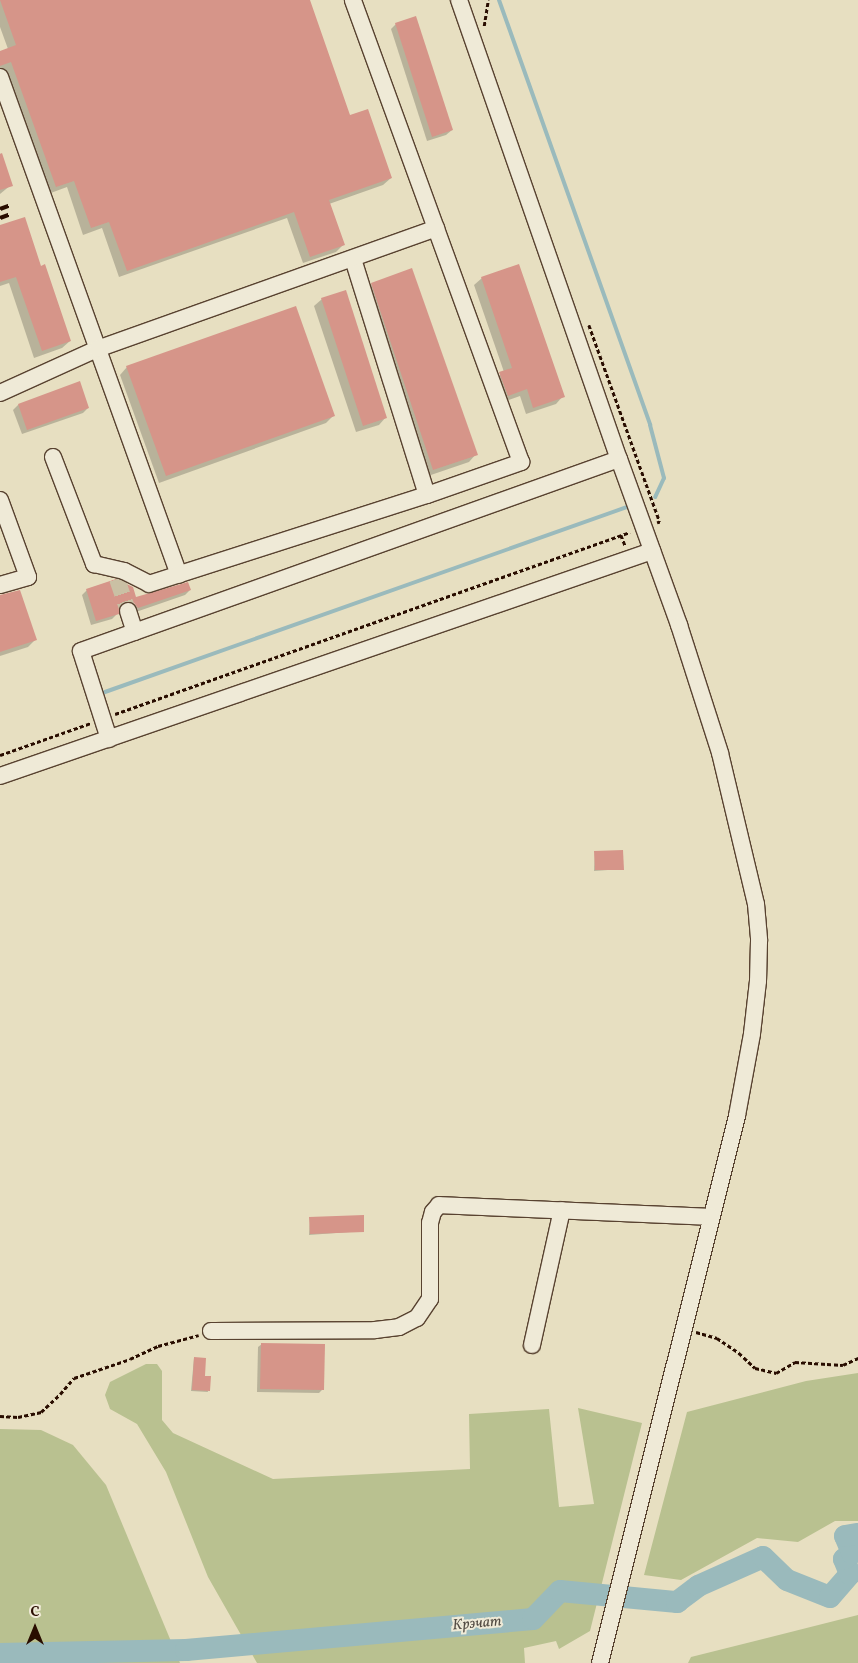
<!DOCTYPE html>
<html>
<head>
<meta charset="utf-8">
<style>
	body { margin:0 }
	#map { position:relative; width:858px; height:1663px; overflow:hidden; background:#e7dfc1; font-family:Vollkorn,serif }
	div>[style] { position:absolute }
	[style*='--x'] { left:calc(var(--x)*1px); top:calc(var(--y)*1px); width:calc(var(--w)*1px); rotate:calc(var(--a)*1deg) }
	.green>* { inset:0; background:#b9c190 }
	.shadow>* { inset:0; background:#0003 }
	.stream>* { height:4px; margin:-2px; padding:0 2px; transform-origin:2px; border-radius:2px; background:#9ababc }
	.river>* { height:22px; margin:-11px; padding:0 11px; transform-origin:11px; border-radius:11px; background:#9ababc }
	.building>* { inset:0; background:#d69589 }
	.minor-tunnel>* { height:16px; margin-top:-8px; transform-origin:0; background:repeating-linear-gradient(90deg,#cac0a4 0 16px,transparent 0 24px) }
	.path>* { height:2.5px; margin-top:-1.25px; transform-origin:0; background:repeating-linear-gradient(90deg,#290d00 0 4px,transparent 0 6.5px) }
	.roads { filter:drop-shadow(1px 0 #584230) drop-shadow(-1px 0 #584230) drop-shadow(0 1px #584230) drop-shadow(0 -1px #584230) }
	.minor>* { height:16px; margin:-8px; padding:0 8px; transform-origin:8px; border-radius:8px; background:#efead7 }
	.rail>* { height:4px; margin-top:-2px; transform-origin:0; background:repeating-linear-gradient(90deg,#290d00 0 9px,transparent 0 18px) }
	span { translate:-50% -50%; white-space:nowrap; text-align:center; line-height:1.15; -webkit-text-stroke:4px #efead7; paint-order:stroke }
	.water-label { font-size:15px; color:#514a42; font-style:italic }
	.north { position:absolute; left:10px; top:1603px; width:50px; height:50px; -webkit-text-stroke:4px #efead7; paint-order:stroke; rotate:0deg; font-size:14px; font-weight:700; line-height:20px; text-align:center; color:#290d00 }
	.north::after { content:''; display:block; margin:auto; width:18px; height:22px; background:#290d00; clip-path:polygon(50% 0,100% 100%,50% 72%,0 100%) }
</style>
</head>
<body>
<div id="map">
	<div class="green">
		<div style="clip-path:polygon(146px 1364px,157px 1364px,162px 1371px,162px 1420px,173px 1433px,273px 1479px,470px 1469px,469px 1414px,549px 1409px,559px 1507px,594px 1504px,578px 1408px,642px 1423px,590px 1631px,559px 1649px,556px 1641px,524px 1648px,525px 1663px,257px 1663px,208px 1577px,166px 1472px,137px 1424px,110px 1409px,105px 1395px,110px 1382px)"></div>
		<div style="clip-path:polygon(858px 1373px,858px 1521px,835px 1521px,798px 1542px,757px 1538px,681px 1580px,644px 1575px,687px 1412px,806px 1381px)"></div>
		<div style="clip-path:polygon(0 1429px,41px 1430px,73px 1445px,106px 1485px,180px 1663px,0 1663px)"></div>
		<div style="clip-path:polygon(858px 1615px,858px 1663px,688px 1663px,691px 1657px)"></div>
	</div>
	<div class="shadow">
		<div style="clip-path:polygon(0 0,308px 0,350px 117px,391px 178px,383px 185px,329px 204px,344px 244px,336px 252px,303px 263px,287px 218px,119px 277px,102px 228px,83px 235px,67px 187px,48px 194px,4px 69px,0 70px,0 52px,8px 49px,0 27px)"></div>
		<div style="clip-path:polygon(396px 24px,452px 130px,446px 135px,427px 141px,391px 29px)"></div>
		<div style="clip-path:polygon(0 153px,11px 185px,0 194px)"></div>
		<div style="clip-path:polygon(0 226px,41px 267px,70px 341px,62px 348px,34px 358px,9px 283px,0 286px)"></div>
		<div style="clip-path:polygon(482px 278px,563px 396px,556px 404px,526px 414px,520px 396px,500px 403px,492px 381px,504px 372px,474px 285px)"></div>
		<div style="clip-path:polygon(372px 284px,476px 454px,469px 462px,425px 477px,364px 291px)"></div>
		<div style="clip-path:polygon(322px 299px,386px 417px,379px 425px,356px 432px,314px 306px)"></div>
		<div style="clip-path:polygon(127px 367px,334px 415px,326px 423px,159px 483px,120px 375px)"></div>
		<div style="clip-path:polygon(18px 405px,88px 408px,83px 413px,22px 434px,13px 410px)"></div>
		<div style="clip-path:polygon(evenodd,87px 590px,135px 599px,190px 590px,185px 595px,133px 613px,129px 608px,119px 606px,117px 614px,112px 619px,91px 625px,82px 595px,87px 590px,125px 601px,131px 601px,140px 606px,125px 603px,125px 601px)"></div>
		<div style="clip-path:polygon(0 597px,35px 640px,28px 647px,0 656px)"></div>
		<div style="clip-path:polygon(595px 852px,622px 869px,594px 871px)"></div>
		<div style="clip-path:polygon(310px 1219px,363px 1231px,309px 1235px)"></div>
		<div style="clip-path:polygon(262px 1344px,322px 1390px,319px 1393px,257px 1392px,258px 1347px)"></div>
		<div style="clip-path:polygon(194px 1358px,204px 1377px,208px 1392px,191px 1391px)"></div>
	</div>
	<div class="stream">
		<div style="--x:499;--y:0;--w:451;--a:70.4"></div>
		<div style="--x:650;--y:425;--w:55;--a:75.2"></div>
		<div style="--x:664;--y:478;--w:21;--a:115"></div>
		<div style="--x:105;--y:692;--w:554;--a:-19.51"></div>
	</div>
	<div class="river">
		<div style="--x:0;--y:1654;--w:186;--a:-1.2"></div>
		<div style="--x:186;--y:1650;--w:348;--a:-5.1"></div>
		<div style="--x:533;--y:1619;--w:39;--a:-46"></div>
		<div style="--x:560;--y:1591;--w:118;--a:5.4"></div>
		<div style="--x:677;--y:1602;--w:26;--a:-37"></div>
		<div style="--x:698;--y:1586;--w:71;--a:-24"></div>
		<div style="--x:763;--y:1557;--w:33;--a:44"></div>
		<div style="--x:787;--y:1580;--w:46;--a:21.6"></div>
		<div style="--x:830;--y:1597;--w:30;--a:-49"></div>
		<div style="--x:850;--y:1574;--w:16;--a:-112"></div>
		<div style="--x:844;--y:1559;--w:10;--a:-37"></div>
		<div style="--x:852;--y:1553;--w:18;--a:-112"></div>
		<div style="--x:845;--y:1536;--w:13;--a:-9"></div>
	</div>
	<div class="building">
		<div style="clip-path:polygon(0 0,310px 0,350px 115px,368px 109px,392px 178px,329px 200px,345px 245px,310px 257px,294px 212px,127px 271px,109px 222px,91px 228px,74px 181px,56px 187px,11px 62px,0 66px,0 51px,16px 45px)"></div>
		<div style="clip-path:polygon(416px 16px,453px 130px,432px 137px,395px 23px)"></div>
		<div style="clip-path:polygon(2px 153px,13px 186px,0 190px,0 154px)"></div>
		<div style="clip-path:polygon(25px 217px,41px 266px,45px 264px,71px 341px,42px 351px,16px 277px,0 282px,0 225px)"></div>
		<div style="clip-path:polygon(519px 264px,565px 397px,533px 408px,527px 389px,508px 396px,499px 372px,512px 368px,481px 277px)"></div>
		<div style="clip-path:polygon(412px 268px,478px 455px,433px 470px,371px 283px)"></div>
		<div style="clip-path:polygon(346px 290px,387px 418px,363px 426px,321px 298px)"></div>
		<div style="clip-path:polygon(296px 306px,335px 416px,166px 476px,126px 366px)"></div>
		<div style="clip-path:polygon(80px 381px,89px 408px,27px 430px,18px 404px)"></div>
		<div style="clip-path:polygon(116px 579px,133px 587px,136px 597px,188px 582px,191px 590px,138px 608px,134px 603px,125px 601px,120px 605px,119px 614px,96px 621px,86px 589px)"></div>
		<div style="clip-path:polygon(20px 590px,37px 640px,0 652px,0 595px)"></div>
		<div style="clip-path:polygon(623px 850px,624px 870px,595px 870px,594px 851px)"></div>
		<div style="clip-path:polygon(364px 1215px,364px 1232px,310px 1234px,309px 1217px)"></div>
		<div style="clip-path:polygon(261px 1343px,325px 1344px,324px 1390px,260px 1389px)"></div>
		<div style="clip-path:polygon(194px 1357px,206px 1358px,205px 1376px,211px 1376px,210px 1391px,192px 1390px)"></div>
	</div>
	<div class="minor-tunnel">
		<div style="--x:117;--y:579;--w:34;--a:71"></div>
	</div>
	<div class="path">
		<div style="--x:484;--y:26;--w:26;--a:-81"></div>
		<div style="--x:589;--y:325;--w:209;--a:70.2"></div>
		<div style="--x:660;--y:522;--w:3;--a:162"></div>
		<div style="--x:621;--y:535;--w:11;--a:68"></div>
		<div style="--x:115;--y:714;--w:546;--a:-19.46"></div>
		<div style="--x:0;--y:755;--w:96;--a:-19.4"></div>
		<div style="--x:696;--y:1332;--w:22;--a:16"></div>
		<div style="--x:717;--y:1338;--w:27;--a:34"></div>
		<div style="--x:739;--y:1353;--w:22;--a:43"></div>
		<div style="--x:755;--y:1368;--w:22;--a:13"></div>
		<div style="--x:776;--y:1373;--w:22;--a:-30"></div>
		<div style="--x:795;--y:1362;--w:48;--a:3.6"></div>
		<div style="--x:843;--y:1365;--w:17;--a:-25"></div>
		<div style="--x:0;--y:1416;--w:18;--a:3"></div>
		<div style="--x:18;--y:1417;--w:24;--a:-12"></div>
		<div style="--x:41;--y:1412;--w:26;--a:-43"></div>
		<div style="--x:60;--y:1394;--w:21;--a:-49"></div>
		<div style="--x:74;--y:1378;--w:59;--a:-18.7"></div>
		<div style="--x:130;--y:1359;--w:31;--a:-25"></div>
		<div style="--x:158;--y:1346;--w:42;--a:-15"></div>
	</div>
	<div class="roads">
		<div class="minor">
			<div style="--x:459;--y:0;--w:486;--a:70.8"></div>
			<div style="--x:619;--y:459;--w:177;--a:70.1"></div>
			<div style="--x:679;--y:625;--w:134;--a:72.2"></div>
			<div style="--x:720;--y:753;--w:155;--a:76.6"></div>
			<div style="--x:756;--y:904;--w:37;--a:85"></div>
			<div style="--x:759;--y:941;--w:40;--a:91.4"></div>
			<div style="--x:758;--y:981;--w:53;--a:96.5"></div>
			<div style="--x:752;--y:1034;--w:83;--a:100.4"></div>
			<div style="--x:737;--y:1116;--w:564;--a:104.06"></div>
			<div style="--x:0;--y:77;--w:529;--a:70.23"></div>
			<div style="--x:353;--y:259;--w:247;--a:72.6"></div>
			<div style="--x:0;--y:393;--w:107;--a:-24.4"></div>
			<div style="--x:97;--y:349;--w:360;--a:-19.6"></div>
			<div style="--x:53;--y:457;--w:115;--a:69"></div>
			<div style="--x:94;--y:564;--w:31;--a:13"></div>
			<div style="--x:124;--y:571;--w:28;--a:27"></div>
			<div style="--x:149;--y:584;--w:292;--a:-17.8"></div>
			<div style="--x:427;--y:495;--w:100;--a:-19.3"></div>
			<div style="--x:521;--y:462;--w:492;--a:-110"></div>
			<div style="--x:0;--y:500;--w:82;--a:70"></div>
			<div style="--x:28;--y:577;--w:29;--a:164"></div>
			<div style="--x:128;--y:611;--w:22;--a:72"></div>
			<div style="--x:109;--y:739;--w:92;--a:-107.7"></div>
			<div style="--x:81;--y:651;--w:571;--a:-19.64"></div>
			<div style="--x:0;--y:776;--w:690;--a:-19.04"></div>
			<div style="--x:211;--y:1331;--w:164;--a:-0.3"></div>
			<div style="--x:375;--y:1330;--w:24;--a:-7"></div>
			<div style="--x:399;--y:1327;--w:20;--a:-27"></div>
			<div style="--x:417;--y:1318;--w:23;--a:-56"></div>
			<div style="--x:430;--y:1299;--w:76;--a:-90"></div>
			<div style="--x:430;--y:1223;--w:11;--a:-75"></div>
			<div style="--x:433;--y:1212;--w:9;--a:-49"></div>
			<div style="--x:439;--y:1205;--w:272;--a:2.5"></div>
			<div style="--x:532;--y:1345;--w:138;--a:-77.5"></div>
		</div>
	</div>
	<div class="rail">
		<div style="--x:0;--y:209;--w:12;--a:-20"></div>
		<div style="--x:0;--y:218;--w:15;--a:-20"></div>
	</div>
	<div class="water-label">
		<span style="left:477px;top:1624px;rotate:-5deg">Крэчат</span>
	</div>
	<div class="north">С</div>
</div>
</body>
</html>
